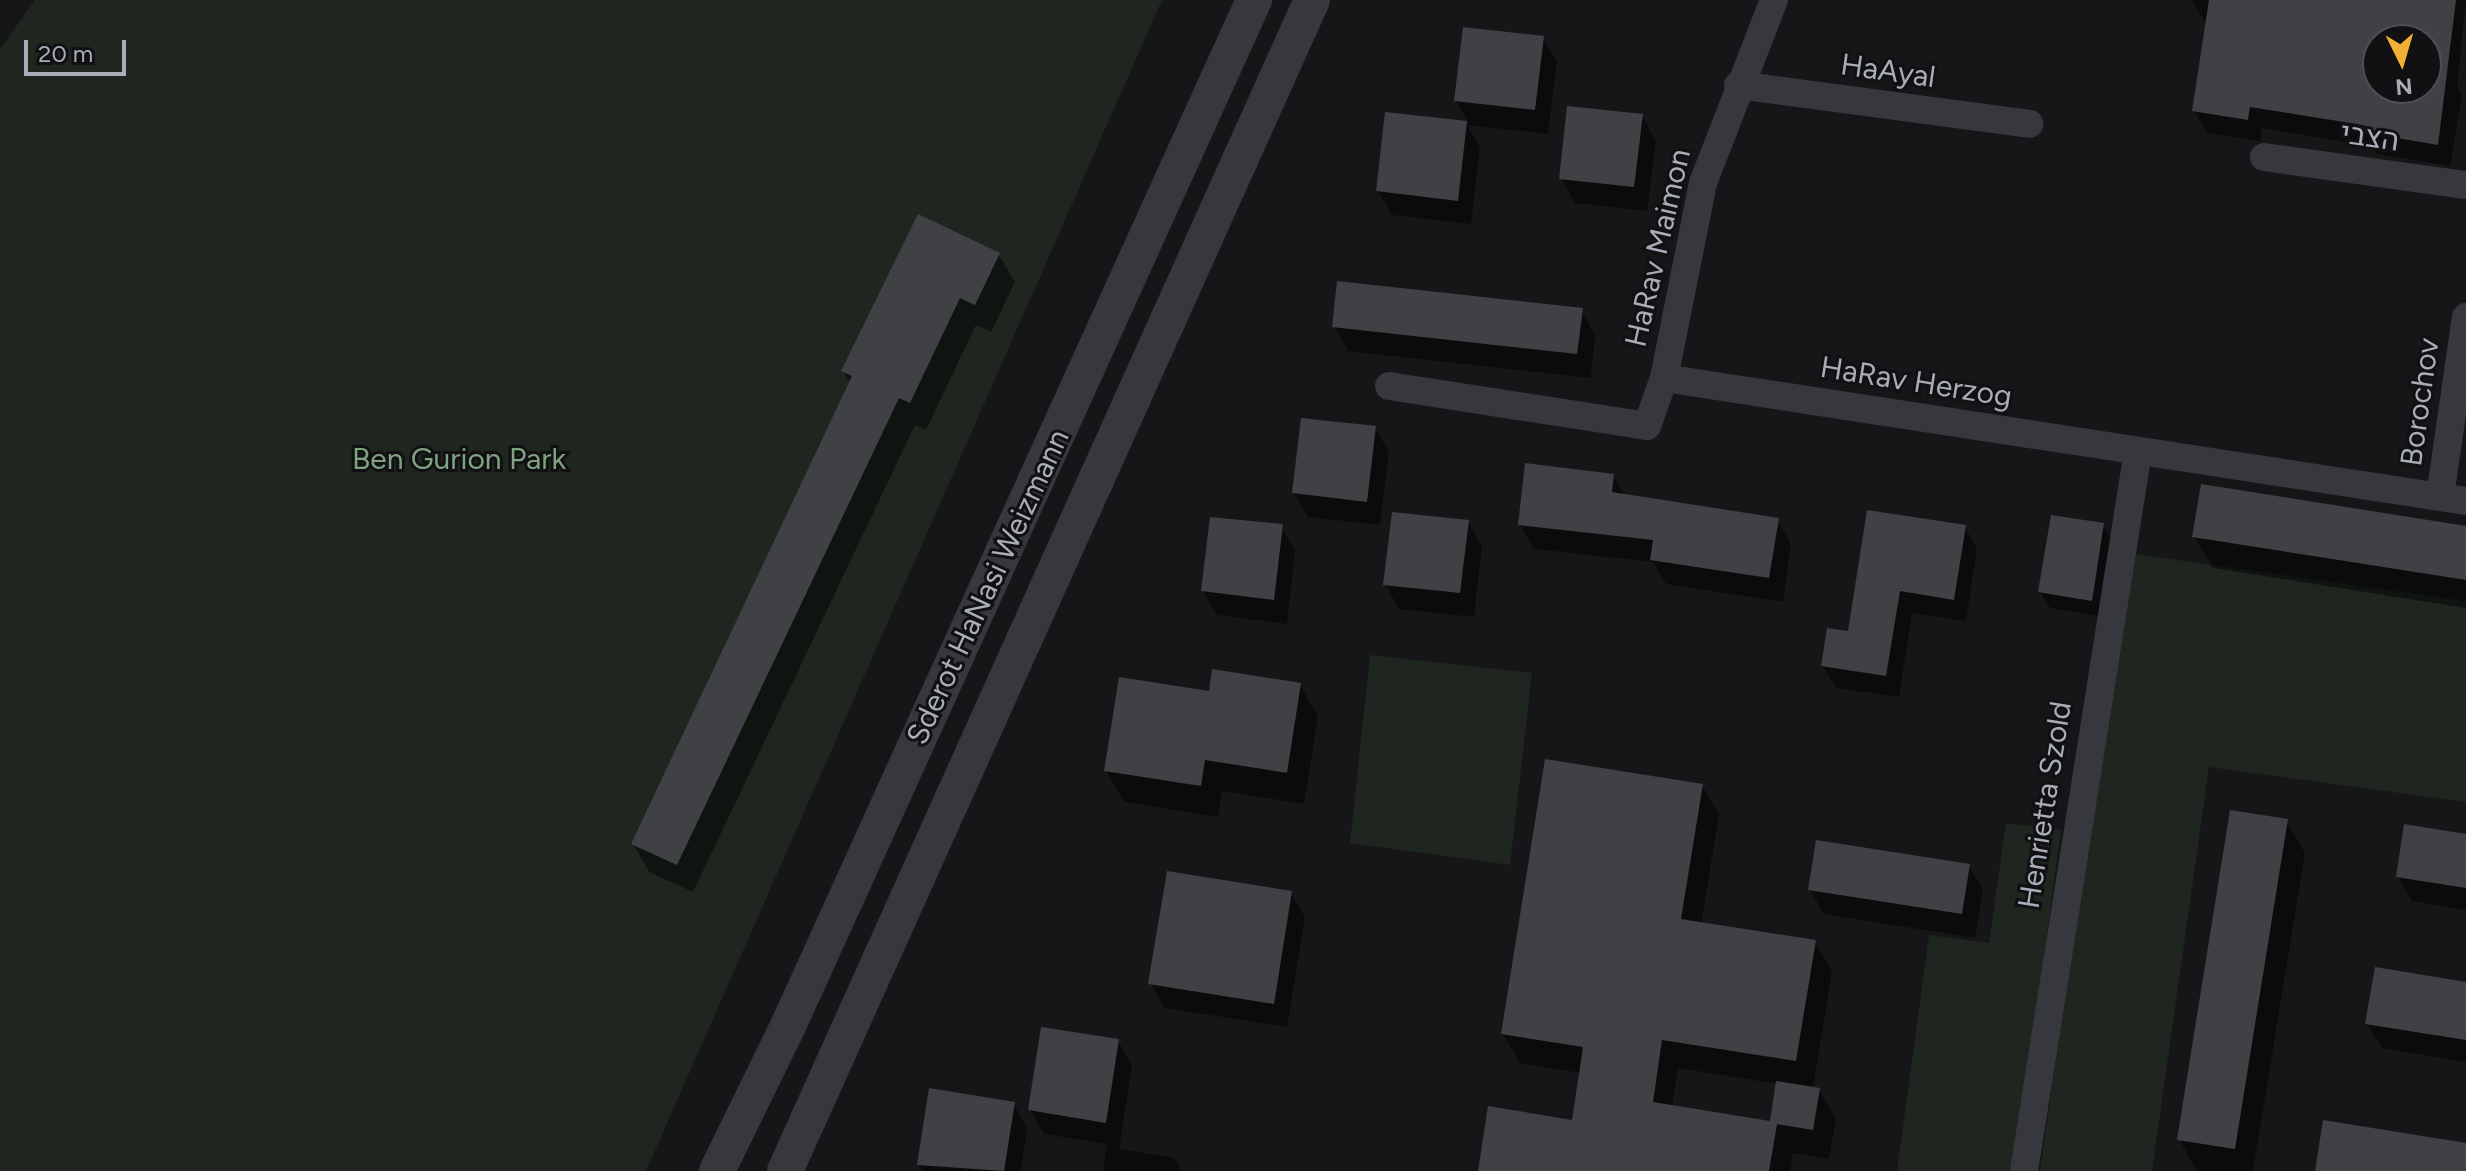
<!DOCTYPE html>
<html>
<head>
<meta charset="utf-8">
<style>
	body { margin:0 }
	#map { position:relative; width:2466px; height:1171px; overflow:hidden; background:#161618; font-family:Figtree,Heebo,sans-serif }
	div>[style] { position:absolute }
	[style*='--x'] { left:calc(var(--x)*1px); top:calc(var(--y)*1px); width:calc(var(--w)*1px); rotate:calc(var(--a)*1deg) }
	.green>* { inset:0; background:#1e261f }
	.shadow>* { inset:0; background:#0007 }
	.building>* { inset:0; background:#404145 }
	.minor>* { height:28px; margin:-14px; padding:0 14px; transform-origin:14px; border-radius:14px; background:#37383d }
	.tertiary>* { height:36px; margin:-18px; padding:0 18px; transform-origin:18px; border-radius:18px; background:#37383d }
	span { translate:-50% -50%; white-space:nowrap; text-align:center; line-height:1.15; -webkit-text-stroke:6px #111113; paint-order:stroke }
	.street-label { font-size:30px; color:#a8adb8 }
	.park-label { font-size:30px; color:#7fa381 }
	.north { position:absolute; left:2362px; top:24px; width:80px; height:80px; box-sizing:border-box; background:#111113; border:2px solid #4d4f55; border-radius:50%; rotate:175deg; font-size:22px; font-weight:700; line-height:32px; text-align:center; color:#a8adb8 }
	.north::after { content:''; display:block; margin:auto; width:28px; height:36px; background:#f2b134; clip-path:polygon(50% 0,100% 100%,50% 72%,0 100%) }
	.scale { position:absolute; left:24px; top:40px; width:102px; height:36px; box-sizing:border-box; border:4px solid #a8adb8; border-top:0; padding-left:10px; font-size:24px; line-height:28px; white-space:nowrap; color:#a8adb8; -webkit-text-stroke:6px #111113; paint-order:stroke }
</style>
</head>
<body>
<div id="map">
	<div class="green">
		<div style="clip-path:polygon(35px 0,1162px 0,646px 1171px,0 1171px,0 49px)"></div>
		<div style="clip-path:polygon(2128px 553px,2466px 601px,2466px 802px,2209px 767px,2152px 1171px,2040px 1171px)"></div>
		<div style="clip-path:polygon(1370px 655px,1532px 673px,1510px 865px,1350px 843px)"></div>
		<div style="clip-path:polygon(2006px 823px,2061px 830px,2015px 1171px,1897px 1171px,1929px 935px,1989px 943px)"></div>
	</div>
	<div class="shadow">
		<div style="clip-path:polygon(evenodd,2191px 0,2466px 0,2457px 87px,2462px 95px,2450px 166px,2377px 154px,2372px 146px,2262px 128px,2260px 141px,2207px 133px,2194px 110px,2207px 25px,2191px 0,2378px 40px,2426px 40px,2426px 88px,2378px 88px,2378px 40px)"></div>
		<div style="clip-path:polygon(1542px 38px,1557px 62px,1548px 134px,1467px 125px,1480px 147px,1471px 224px,1392px 215px,1378px 191px,1387px 114px,1469px 123px,1456px 101px)"></div>
		<div style="clip-path:polygon(1642px 116px,1656px 141px,1647px 211px,1575px 203px,1561px 178px)"></div>
		<div style="clip-path:polygon(998px 254px,1015px 282px,991px 332px,976px 325px,926px 430px,915px 425px,693px 892px,649px 872px,633px 844px,851px 384px,843px 371px)"></div>
		<div style="clip-path:polygon(1581px 310px,1595px 335px,1591px 378px,1348px 351px,1334px 326px)"></div>
		<div style="clip-path:polygon(1375px 428px,1389px 452px,1380px 525px,1308px 517px,1294px 493px)"></div>
		<div style="clip-path:polygon(1613px 476px,1625px 496px,1777px 519px,1791px 544px,1783px 602px,1666px 584px,1653px 562px,1534px 549px,1520px 525px)"></div>
		<div style="clip-path:polygon(1468px 522px,1482px 546px,1474px 617px,1399px 609px,1385px 584px)"></div>
		<div style="clip-path:polygon(2103px 525px,2112px 541px,2101px 616px,2050px 608px,2040px 592px)"></div>
		<div style="clip-path:polygon(1281px 526px,1295px 551px,1287px 624px,1217px 615px,1203px 591px)"></div>
		<div style="clip-path:polygon(1965px 527px,1977px 549px,1966px 621px,1912px 613px,1899px 697px,1836px 688px,1823px 666px)"></div>
		<div style="clip-path:polygon(2466px 528px,2466px 608px,2213px 568px,2194px 536px)"></div>
		<div style="clip-path:polygon(1300px 685px,1318px 716px,1304px 804px,1222px 791px,1218px 817px,1124px 802px,1106px 771px,1211px 693px)"></div>
		<div style="clip-path:polygon(evenodd,1702px 785px,1719px 815px,1701px 924px,1815px 942px,1832px 971px,1813px 1089px,1819px 1090px,1836px 1119px,1829px 1159px,1793px 1153px,1790px 1171px,1482px 1171px,1573px 1122px,1581px 1073px,1520px 1063px,1503px 1034px,1702px 785px,1678px 1068px,1778px 1084px,1771px 1123px,1672px 1107px,1678px 1068px)"></div>
		<div style="clip-path:polygon(2286px 821px,2305px 853px,2253px 1171px,2197px 1171px,2179px 1139px)"></div>
		<div style="clip-path:polygon(2466px 836px,2466px 910px,2412px 901px,2398px 877px)"></div>
		<div style="clip-path:polygon(1969px 866px,1983px 890px,1975px 938px,1824px 914px,1810px 890px)"></div>
		<div style="clip-path:polygon(1290px 893px,1305px 917px,1287px 1027px,1165px 1008px,1151px 983px)"></div>
		<div style="clip-path:polygon(2466px 984px,2466px 1062px,2382px 1048px,2367px 1024px)"></div>
		<div style="clip-path:polygon(1118px 1041px,1132px 1066px,1119px 1149px,1174px 1158px,1182px 1171px,1103px 1171px,1107px 1144px,1044px 1134px,1030px 1110px)"></div>
		<div style="clip-path:polygon(1013px 1103px,1027px 1128px,1021px 1171px,922px 1171px,919px 1165px)"></div>
	</div>
	<div class="building">
		<div style="clip-path:polygon(evenodd,2209px 0,2456px 0,2438px 145px,2362px 132px,2363px 125px,2250px 107px,2248px 120px,2192px 111px,2209px 0,2378px 40px,2426px 40px,2426px 88px,2378px 88px,2378px 40px)"></div>
		<div style="clip-path:polygon(1463px 27px,1544px 36px,1535px 110px,1454px 101px)"></div>
		<div style="clip-path:polygon(1567px 106px,1643px 114px,1634px 187px,1559px 179px)"></div>
		<div style="clip-path:polygon(1385px 112px,1467px 121px,1458px 201px,1376px 191px)"></div>
		<div style="clip-path:polygon(918px 214px,1000px 253px,975px 305px,960px 298px,910px 403px,899px 398px,677px 865px,631px 844px,852px 376px,841px 371px)"></div>
		<div style="clip-path:polygon(1337px 281px,1583px 308px,1577px 354px,1332px 327px)"></div>
		<div style="clip-path:polygon(1301px 418px,1376px 426px,1367px 502px,1292px 493px)"></div>
		<div style="clip-path:polygon(1525px 463px,1614px 474px,1612px 492px,1779px 518px,1769px 578px,1650px 560px,1653px 540px,1518px 525px)"></div>
		<div style="clip-path:polygon(2201px 484px,2466px 526px,2466px 580px,2192px 537px)"></div>
		<div style="clip-path:polygon(1867px 510px,1966px 525px,1954px 600px,1900px 591px,1886px 676px,1821px 666px,1827px 628px,1848px 631px)"></div>
		<div style="clip-path:polygon(1392px 512px,1469px 520px,1460px 593px,1383px 585px)"></div>
		<div style="clip-path:polygon(2051px 515px,2104px 523px,2092px 601px,2038px 592px)"></div>
		<div style="clip-path:polygon(1210px 517px,1283px 524px,1274px 600px,1201px 591px)"></div>
		<div style="clip-path:polygon(1212px 669px,1301px 683px,1287px 773px,1205px 760px,1201px 786px,1104px 771px,1119px 677px,1209px 691px)"></div>
		<div style="clip-path:polygon(1545px 759px,1703px 784px,1681px 919px,1816px 940px,1796px 1061px,1662px 1040px,1653px 1102px,1770px 1121px,1776px 1081px,1820px 1088px,1813px 1130px,1777px 1124px,1769px 1171px,1478px 1171px,1488px 1106px,1572px 1120px,1583px 1047px,1501px 1034px)"></div>
		<div style="clip-path:polygon(2230px 810px,2288px 819px,2235px 1149px,2177px 1140px)"></div>
		<div style="clip-path:polygon(2404px 824px,2466px 834px,2466px 888px,2396px 877px)"></div>
		<div style="clip-path:polygon(1816px 840px,1970px 864px,1962px 914px,1808px 890px)"></div>
		<div style="clip-path:polygon(1167px 871px,1292px 891px,1274px 1004px,1148px 984px)"></div>
		<div style="clip-path:polygon(2375px 967px,2466px 982px,2466px 1040px,2365px 1024px)"></div>
		<div style="clip-path:polygon(1041px 1027px,1119px 1039px,1106px 1123px,1028px 1110px)"></div>
		<div style="clip-path:polygon(929px 1088px,1015px 1102px,1004px 1171px,917px 1165px)"></div>
		<div style="clip-path:polygon(2323px 1120px,2466px 1143px,2466px 1171px,2315px 1171px)"></div>
	</div>
	<div class="minor">
		<div style="--x:1738;--y:85;--w:294;--a:7.6"></div>
		<div style="--x:2264;--y:157;--w:204;--a:7.9"></div>
		<div style="--x:1664;--y:378;--w:199;--a:-78.7"></div>
		<div style="--x:1703;--y:183;--w:196;--a:-68.8"></div>
		<div style="--x:1389;--y:386;--w:261;--a:8.8"></div>
		<div style="--x:1647;--y:426;--w:51;--a:-70.5"></div>
		<div style="--x:1664;--y:378;--w:811;--a:8.72"></div>
		<div style="--x:2440;--y:497;--w:182;--a:-81.8"></div>
		<div style="--x:2024;--y:1171;--w:729;--a:-81"></div>
	</div>
	<div class="tertiary">
		<div style="--x:717;--y:1171;--w:161;--a:-63.9"></div>
		<div style="--x:788;--y:1026;--w:1127;--a:-65.57"></div>
		<div style="--x:785;--y:1171;--w:1284;--a:-65.77"></div>
	</div>
	<div class="street-label">
		<span style="left:1888px;top:71px;rotate:8deg">HaAyal</span>
		<span style="left:2370px;top:137px;rotate:8deg">הצבי</span>
		<span style="left:1658px;top:248px;rotate:-77deg">HaRav Maimon</span>
		<span style="left:1916px;top:382px;rotate:9deg">HaRav Herzog</span>
		<span style="left:2420px;top:402px;rotate:-82deg">Borochov</span>
		<span style="left:988px;top:587px;rotate:-65deg">Sderot HaNasi Weizmann</span>
		<span style="left:2045px;top:805px;rotate:-81deg">Henrietta Szold</span>
	</div>
	<div class="park-label">
		<span style="left:459px;top:459px">Ben Gurion Park</span>
	</div>
	<div class="north">N</div>
	<div class="scale">20 m</div>
</div>
</body>
</html>
